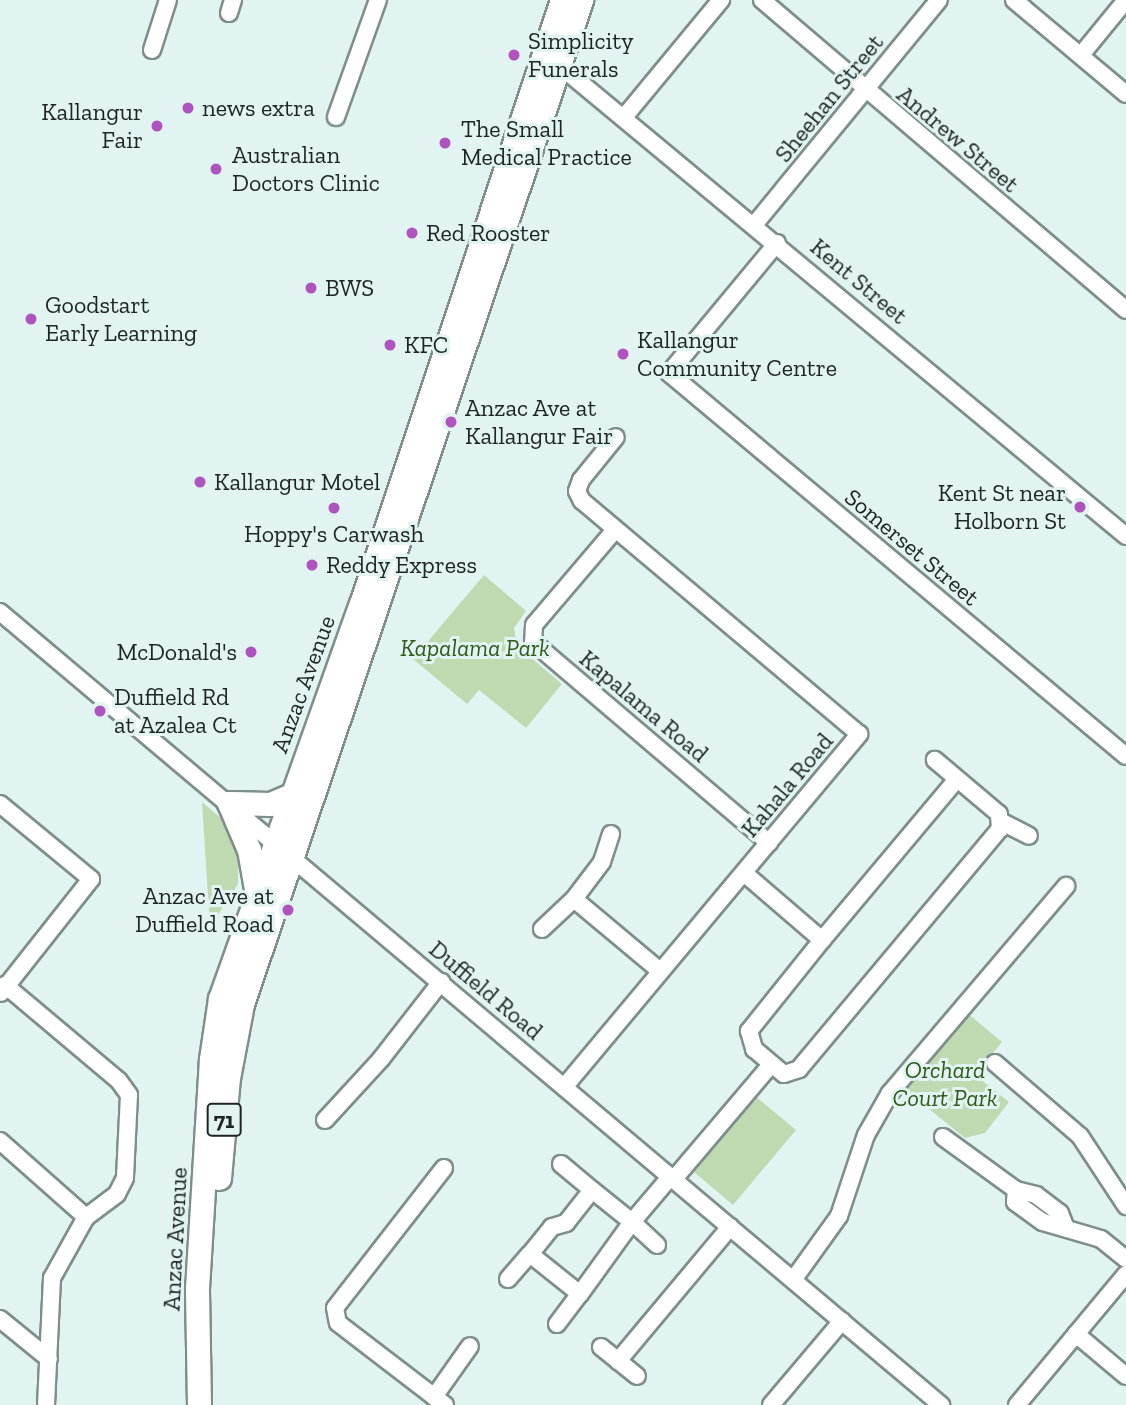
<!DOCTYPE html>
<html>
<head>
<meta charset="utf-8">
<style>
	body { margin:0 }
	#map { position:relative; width:1126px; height:1405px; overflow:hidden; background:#e1f4f2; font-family:"Zilla Slab",serif }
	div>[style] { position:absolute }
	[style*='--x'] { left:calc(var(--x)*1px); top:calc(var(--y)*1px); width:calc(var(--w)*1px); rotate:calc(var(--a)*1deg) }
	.green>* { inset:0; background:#bfdab1 }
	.roads { filter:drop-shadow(2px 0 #7d8e8c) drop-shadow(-2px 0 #7d8e8c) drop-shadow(0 2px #7d8e8c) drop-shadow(0 -2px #7d8e8c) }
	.minor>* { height:16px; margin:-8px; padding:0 8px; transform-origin:8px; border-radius:8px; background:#fff }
	.highway>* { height:23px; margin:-11.5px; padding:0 11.5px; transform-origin:11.5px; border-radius:11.5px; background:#fff }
	.dots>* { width:19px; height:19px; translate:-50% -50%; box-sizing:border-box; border:4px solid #e1f4f2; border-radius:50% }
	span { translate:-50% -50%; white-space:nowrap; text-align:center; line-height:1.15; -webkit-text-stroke:6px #e1f4f2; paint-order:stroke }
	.shield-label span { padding:2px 5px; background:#e1f4f2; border:2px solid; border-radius:5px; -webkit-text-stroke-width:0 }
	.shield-label { font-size:23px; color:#1d2424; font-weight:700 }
	.poi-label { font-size:24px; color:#1d2424 }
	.left { translate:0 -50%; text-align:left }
	.right { translate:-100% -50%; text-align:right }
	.street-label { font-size:24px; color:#1d2424 }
	.park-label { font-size:24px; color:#315818; font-style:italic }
</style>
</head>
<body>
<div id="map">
	<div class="green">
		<div style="clip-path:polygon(484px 575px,526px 611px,514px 628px,517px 646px,562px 684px,526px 728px,479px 690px,467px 704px,413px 659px)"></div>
		<div style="clip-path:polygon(202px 802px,231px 827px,238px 854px,238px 884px,210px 927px)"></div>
		<div style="clip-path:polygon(966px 1012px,1002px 1042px,975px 1075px,1009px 1102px,985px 1133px,965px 1138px,903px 1088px)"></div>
		<div style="clip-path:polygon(755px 1096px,796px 1130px,733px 1205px,693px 1171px)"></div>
	</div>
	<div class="roads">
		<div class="minor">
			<div style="--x:762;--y:0;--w:478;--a:40.4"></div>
			<div style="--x:1014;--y:0;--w:146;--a:40"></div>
			<div style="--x:229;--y:13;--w:14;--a:-73"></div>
			<div style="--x:152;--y:50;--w:52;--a:-72.3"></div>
			<div style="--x:1081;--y:55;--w:71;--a:-50.7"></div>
			<div style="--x:559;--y:65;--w:737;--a:39.72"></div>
			<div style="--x:625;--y:116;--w:151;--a:-50.4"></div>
			<div style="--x:336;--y:117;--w:124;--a:-70.3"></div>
			<div style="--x:754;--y:225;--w:291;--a:-50.6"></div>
			<div style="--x:777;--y:243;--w:169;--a:129.7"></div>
			<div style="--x:669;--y:373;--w:596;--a:39.97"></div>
			<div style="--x:614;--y:531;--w:123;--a:130.4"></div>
			<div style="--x:534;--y:625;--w:17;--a:93"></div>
			<div style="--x:533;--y:642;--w:310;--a:40.4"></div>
			<div style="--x:0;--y:612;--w:1231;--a:40.12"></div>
			<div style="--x:0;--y:804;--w:118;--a:39.5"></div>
			<div style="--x:91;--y:879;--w:145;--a:128.3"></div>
			<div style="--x:1002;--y:822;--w:30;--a:27"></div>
			<div style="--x:611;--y:834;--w:29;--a:108"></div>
			<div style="--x:602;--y:862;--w:46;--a:127.1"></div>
			<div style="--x:574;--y:899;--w:112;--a:39.9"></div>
			<div style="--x:744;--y:873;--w:103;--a:40.7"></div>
			<div style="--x:822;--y:940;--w:210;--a:-50"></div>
			<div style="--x:542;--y:929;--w:44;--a:-43.2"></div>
			<div style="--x:822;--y:940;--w:117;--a:128.7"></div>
			<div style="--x:749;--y:1031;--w:19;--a:74"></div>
			<div style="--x:754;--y:1049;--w:39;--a:40"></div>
			<div style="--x:784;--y:1074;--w:16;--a:-18"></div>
			<div style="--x:799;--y:1069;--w:313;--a:-50.1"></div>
			<div style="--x:1000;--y:829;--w:15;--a:-94"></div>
			<div style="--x:999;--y:814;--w:84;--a:-139.8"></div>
			<div style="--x:5;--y:985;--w:149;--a:40.1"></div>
			<div style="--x:119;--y:1081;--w:17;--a:54"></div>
			<div style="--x:129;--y:1095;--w:83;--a:92.8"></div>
			<div style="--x:125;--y:1178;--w:18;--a:117"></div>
			<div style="--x:117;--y:1194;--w:39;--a:143"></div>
			<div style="--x:995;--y:1063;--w:112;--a:40.7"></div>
			<div style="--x:1080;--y:1136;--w:84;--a:56.7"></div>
			<div style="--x:565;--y:1086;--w:459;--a:-50.1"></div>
			<div style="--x:859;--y:734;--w:362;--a:-139.9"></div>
			<div style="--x:582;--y:501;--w:11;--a:-117"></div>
			<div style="--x:577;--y:491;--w:12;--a:-70"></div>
			<div style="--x:581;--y:480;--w:55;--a:-50.9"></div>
			<div style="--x:325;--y:1120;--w:83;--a:-47.4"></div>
			<div style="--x:381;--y:1059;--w:98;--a:-52.1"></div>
			<div style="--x:943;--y:1137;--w:90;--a:36"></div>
			<div style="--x:1016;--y:1190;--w:21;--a:14"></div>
			<div style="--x:1036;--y:1195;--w:30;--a:37"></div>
			<div style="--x:1060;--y:1213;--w:14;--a:69"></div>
			<div style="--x:0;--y:1141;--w:115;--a:41.5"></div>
			<div style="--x:86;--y:1217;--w:70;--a:119.1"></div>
			<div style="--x:52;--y:1278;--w:127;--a:92.7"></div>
			<div style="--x:561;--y:1164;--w:40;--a:40"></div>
			<div style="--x:444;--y:1168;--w:177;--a:127.9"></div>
			<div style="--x:335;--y:1308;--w:15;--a:79"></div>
			<div style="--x:338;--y:1323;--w:135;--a:37.5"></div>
			<div style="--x:674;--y:1179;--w:148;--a:-49.7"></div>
			<div style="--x:1016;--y:1190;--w:12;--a:95"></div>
			<div style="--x:1015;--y:1202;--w:34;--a:36"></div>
			<div style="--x:1043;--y:1222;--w:60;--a:16.3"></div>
			<div style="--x:1101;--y:1239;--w:32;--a:39"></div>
			<div style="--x:657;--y:1245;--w:34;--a:-137"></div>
			<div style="--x:632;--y:1222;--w:51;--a:-141.3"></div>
			<div style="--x:592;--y:1190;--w:42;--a:128.2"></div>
			<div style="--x:566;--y:1223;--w:15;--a:164"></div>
			<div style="--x:552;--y:1227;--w:35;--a:129"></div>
			<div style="--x:530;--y:1254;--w:64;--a:38.7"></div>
			<div style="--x:580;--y:1294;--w:89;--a:-54.2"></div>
			<div style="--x:632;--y:1222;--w:60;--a:-49.7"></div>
			<div style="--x:508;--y:1279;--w:33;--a:-49"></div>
			<div style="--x:793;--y:1280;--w:79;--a:-54.3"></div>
			<div style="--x:839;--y:1216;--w:85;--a:-71.6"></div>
			<div style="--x:866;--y:1135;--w:48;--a:-60.3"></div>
			<div style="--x:890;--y:1093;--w:272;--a:-49.6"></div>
			<div style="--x:0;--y:1319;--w:63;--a:39.2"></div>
			<div style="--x:557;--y:1324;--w:38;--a:-53"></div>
			<div style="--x:1076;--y:1334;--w:65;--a:40"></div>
			<div style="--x:601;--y:1347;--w:46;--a:38.9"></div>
			<div style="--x:618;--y:1361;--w:175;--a:-50.1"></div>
			<div style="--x:434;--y:1397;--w:62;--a:-54.8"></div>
			<div style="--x:771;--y:1405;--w:110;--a:-49.8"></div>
			<div style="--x:1017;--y:1405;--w:170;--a:-50.2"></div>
		</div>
		<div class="highway">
			<div style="--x:256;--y:889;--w:40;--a:-100"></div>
			<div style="--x:249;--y:850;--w:51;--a:-113.1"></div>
			<div style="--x:229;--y:803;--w:41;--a:1.4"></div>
			<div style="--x:270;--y:804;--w:23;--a:-23"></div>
			<div style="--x:219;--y:1178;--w:100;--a:-84.9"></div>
			<div style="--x:228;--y:1078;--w:75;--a:-79.3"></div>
			<div style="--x:242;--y:1004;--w:1060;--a:-71.34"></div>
			<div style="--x:199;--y:1405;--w:117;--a:-91"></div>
			<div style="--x:197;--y:1288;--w:229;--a:-86.5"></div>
			<div style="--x:211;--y:1059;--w:61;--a:-81.5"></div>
			<div style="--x:220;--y:999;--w:419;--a:-70.4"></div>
			<div style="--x:361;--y:604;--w:637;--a:-71.59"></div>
		</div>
	</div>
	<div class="dots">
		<div style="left:514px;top:55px;background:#af53bf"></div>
		<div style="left:188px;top:108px;background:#af53bf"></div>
		<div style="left:157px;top:126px;background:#af53bf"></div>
		<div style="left:445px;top:143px;background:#af53bf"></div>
		<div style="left:216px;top:169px;background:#af53bf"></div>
		<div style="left:412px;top:233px;background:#af53bf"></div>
		<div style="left:311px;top:288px;background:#af53bf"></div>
		<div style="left:31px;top:319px;background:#af53bf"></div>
		<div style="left:390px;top:345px;background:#af53bf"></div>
		<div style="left:623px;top:354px;background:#af53bf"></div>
		<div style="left:451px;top:422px;background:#af53bf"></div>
		<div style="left:200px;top:482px;background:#af53bf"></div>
		<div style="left:1080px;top:507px;background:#af53bf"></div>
		<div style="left:334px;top:508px;background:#af53bf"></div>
		<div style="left:312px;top:565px;background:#af53bf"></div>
		<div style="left:251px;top:652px;background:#af53bf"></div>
		<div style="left:100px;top:711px;background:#af53bf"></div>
		<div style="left:288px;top:910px;background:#af53bf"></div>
	</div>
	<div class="shield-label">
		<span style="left:224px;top:1120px">71</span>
	</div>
	<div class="poi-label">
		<span class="left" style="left:528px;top:55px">Simplicity<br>Funerals</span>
		<span class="left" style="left:202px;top:108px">news extra</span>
		<span class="right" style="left:143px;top:126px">Kallangur<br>Fair</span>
		<span class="left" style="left:461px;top:143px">The Small<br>Medical Practice</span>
		<span class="left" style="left:232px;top:169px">Australian<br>Doctors Clinic</span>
		<span class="left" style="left:426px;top:233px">Red Rooster</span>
		<span class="left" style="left:325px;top:288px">BWS</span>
		<span class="left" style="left:45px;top:319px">Goodstart<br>Early Learning</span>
		<span class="left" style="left:637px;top:354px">Kallangur<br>Community Centre</span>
		<span class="left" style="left:404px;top:345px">KFC</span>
		<span class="left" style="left:465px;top:422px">Anzac Ave at<br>Kallangur Fair</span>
		<span class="left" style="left:214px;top:482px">Kallangur Motel</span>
		<span class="right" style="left:1066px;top:507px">Kent St near<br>Holborn St</span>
		<span style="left:334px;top:534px">Hoppy's Carwash</span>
		<span class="left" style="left:326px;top:565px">Reddy Express</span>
		<span class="right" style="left:237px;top:652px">McDonald's</span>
		<span class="left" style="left:114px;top:711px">Duffield Rd<br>at Azalea Ct</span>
		<span class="right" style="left:274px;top:910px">Anzac Ave at<br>Duffield Road</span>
	</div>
	<div class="street-label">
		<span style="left:829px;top:98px;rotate:-51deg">Sheehan Street</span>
		<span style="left:958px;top:139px;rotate:40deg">Andrew Street</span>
		<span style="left:859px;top:281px;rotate:40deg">Kent Street</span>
		<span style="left:912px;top:547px;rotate:40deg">Somerset Street</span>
		<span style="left:303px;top:684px;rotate:-70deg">Anzac Avenue</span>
		<span style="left:644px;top:706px;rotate:40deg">Kapalama Road</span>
		<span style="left:787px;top:785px;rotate:-50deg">Kahala Road</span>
		<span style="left:486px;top:990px;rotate:40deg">Duffield Road</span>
		<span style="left:175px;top:1239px;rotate:-87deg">Anzac Avenue</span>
	</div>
	<div class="park-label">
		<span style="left:475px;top:648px">Kapalama Park</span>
		<span style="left:945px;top:1084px">Orchard<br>Court Park</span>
	</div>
</div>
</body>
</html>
